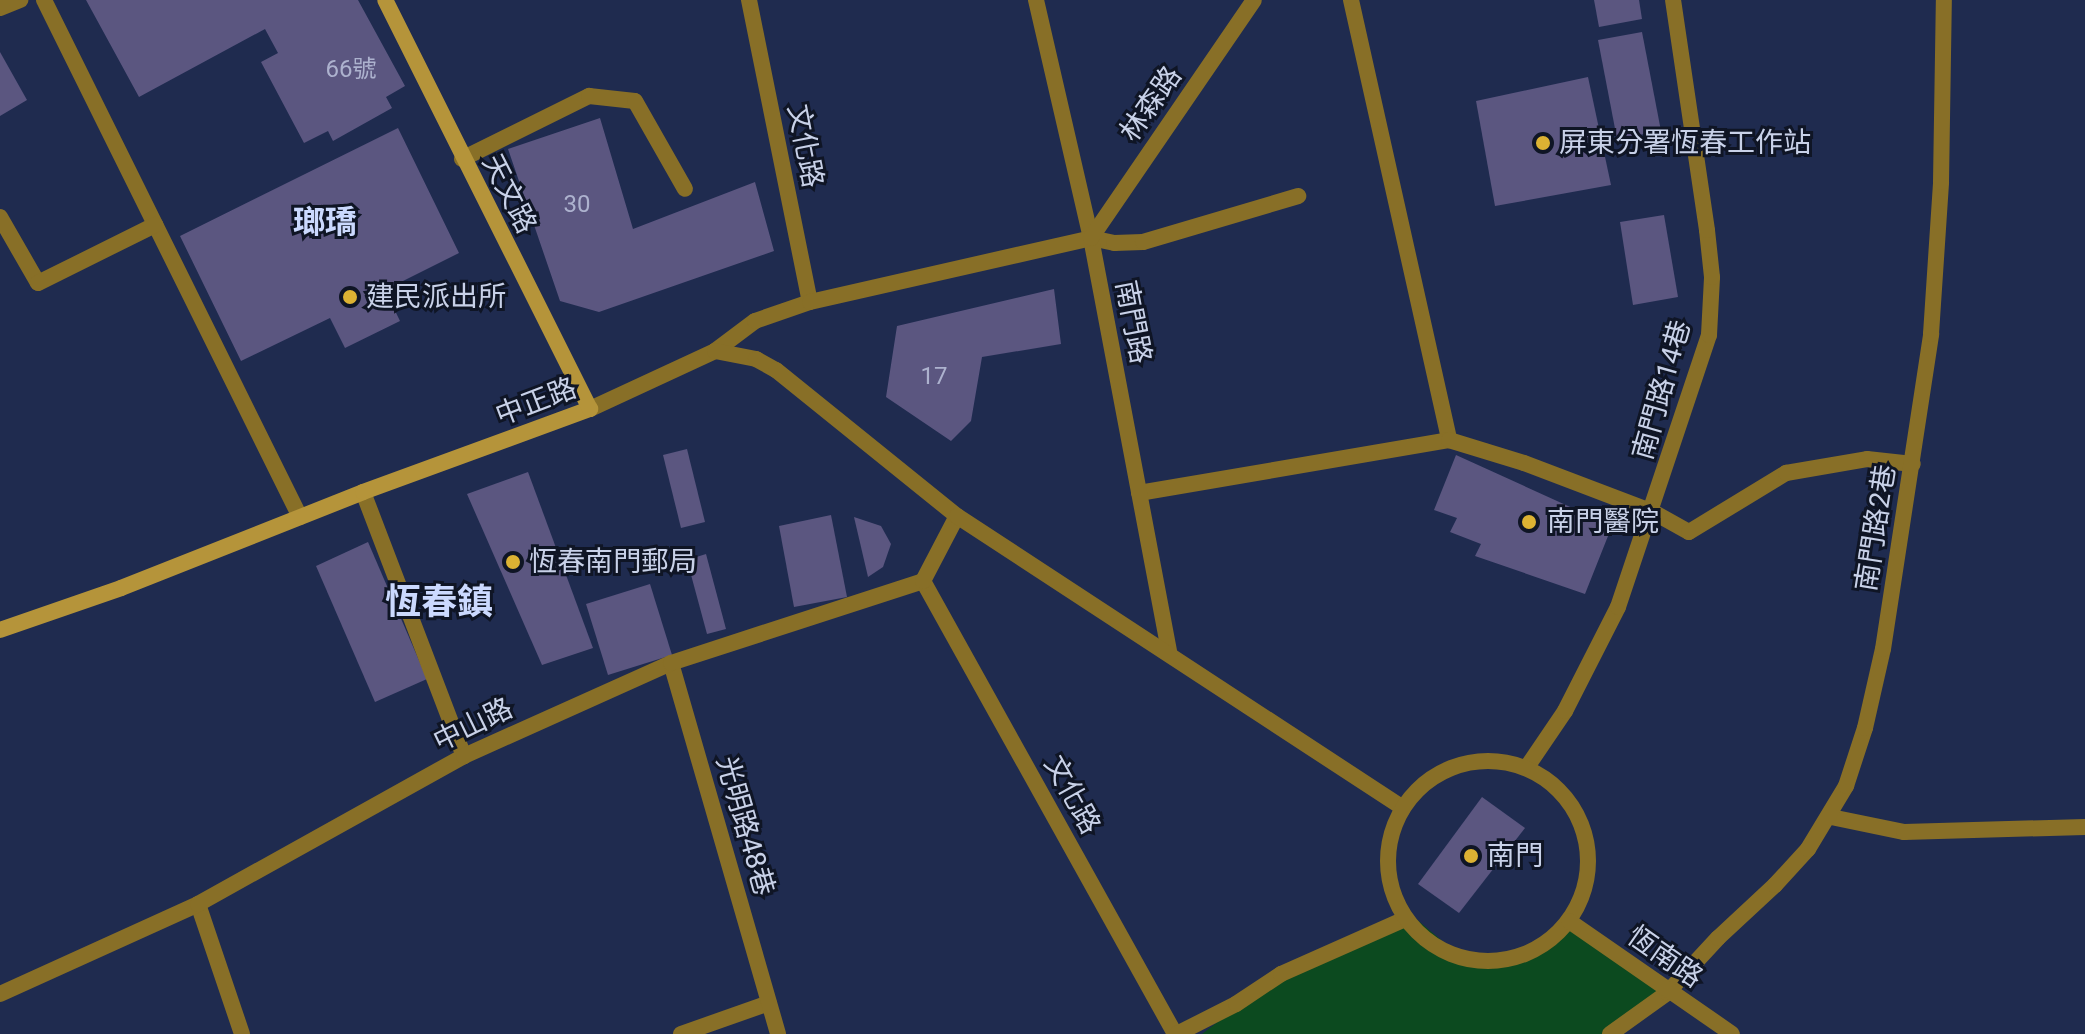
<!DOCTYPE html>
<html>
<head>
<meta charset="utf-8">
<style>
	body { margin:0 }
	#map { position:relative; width:2085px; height:1034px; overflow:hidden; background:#1f2b4f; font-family:Roboto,"Noto Sans TC",sans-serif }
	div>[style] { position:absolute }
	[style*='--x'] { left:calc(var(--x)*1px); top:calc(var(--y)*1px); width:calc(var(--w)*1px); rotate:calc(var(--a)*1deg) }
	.green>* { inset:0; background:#0c4a1f }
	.building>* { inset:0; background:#5b5680 }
	.service>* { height:16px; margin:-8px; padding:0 8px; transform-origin:8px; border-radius:8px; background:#886f27 }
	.minor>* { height:16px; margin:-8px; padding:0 8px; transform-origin:8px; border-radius:8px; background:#886f27 }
	.tertiary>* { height:16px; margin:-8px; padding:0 8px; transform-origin:8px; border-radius:8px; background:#886f27 }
	.tertiary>.ring { margin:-8px; padding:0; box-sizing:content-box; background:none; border:16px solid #886f27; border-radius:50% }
	.secondary>* { height:16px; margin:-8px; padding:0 8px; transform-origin:8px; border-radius:8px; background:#b5943a }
	.dots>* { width:22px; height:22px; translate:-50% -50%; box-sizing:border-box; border:4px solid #0f1525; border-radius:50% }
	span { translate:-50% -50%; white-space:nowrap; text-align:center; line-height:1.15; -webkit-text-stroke:6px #0f1525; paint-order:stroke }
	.number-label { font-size:24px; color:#adb2ce }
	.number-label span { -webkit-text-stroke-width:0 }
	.street-label { font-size:28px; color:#c8d1e8 }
	.poi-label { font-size:28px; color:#c8d1e8 }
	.left { translate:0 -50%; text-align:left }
	.quarter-label { font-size:32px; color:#cbd9fe; font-weight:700 }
	.district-label { font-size:36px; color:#cbd9fe; font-weight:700 }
</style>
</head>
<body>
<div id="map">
	<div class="green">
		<div style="clip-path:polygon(1415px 918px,1460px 956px,1518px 959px,1546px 947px,1568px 926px,1667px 993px,1610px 1034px,1202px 1034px,1250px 997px)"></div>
	</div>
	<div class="building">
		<div style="clip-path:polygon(86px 0,358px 0,405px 86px,386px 97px,392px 108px,333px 141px,328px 131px,304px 143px,261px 62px,278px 53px,265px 29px,139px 97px)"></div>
		<div style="clip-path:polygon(1594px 0,1639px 0,1642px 19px,1599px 27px)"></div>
		<div style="clip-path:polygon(1642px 32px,1661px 131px,1617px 139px,1598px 40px)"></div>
		<div style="clip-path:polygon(0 52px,27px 100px,0 116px)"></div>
		<div style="clip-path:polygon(1588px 77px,1611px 185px,1495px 206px,1476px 101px)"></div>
		<div style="clip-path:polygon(600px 118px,633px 229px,755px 182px,774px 251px,599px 312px,560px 301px,508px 149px)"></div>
		<div style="clip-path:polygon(398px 128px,459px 253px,385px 290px,400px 321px,345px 348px,330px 318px,241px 361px,180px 236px)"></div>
		<div style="clip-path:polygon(1664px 215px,1678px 297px,1633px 305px,1620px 222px)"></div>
		<div style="clip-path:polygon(1054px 289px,1061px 344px,982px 357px,971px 421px,951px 441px,886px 397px,897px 326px)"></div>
		<div style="clip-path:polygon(687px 449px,705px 522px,681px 528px,663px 455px)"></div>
		<div style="clip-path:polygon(1456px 455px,1612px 526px,1585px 594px,1475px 556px,1481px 544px,1450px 532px,1457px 518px,1434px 510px)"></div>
		<div style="clip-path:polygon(528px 472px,593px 648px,542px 665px,467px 494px)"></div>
		<div style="clip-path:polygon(831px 515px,847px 597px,794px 607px,779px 526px)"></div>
		<div style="clip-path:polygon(854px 517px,881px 526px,891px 544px,883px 567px,868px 577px)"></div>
		<div style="clip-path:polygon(368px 542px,427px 679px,375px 702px,316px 566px)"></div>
		<div style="clip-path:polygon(706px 554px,726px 629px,707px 634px,687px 560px)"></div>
		<div style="clip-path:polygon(650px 584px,672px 655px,608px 675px,586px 604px)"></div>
		<div style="clip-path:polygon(1482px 797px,1525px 828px,1459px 913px,1418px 884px)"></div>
	</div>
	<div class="service">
		<div style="--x:44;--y:0;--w:577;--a:63.66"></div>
		<div style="--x:1351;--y:0;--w:451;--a:77.4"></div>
		<div style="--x:462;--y:159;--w:142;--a:-26.4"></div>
		<div style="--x:589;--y:96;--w:46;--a:6.2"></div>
		<div style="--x:635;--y:101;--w:101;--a:60.4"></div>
		<div style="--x:0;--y:217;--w:76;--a:60.1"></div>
		<div style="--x:38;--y:283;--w:131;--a:-26.4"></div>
		<div style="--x:1091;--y:238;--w:24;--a:12"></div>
		<div style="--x:1114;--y:243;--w:29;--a:-2"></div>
		<div style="--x:1143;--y:242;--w:162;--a:-16.5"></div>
		<div style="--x:363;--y:492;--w:283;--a:69.1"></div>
		<div style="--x:1139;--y:493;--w:314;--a:-9.7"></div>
		<div style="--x:1449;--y:440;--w:78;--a:17"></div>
		<div style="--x:1524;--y:463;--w:138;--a:20.8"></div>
		<div style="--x:1831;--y:817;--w:75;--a:11.6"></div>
		<div style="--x:1904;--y:832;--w:181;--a:-1.6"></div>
		<div style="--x:681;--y:1034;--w:93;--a:-19.4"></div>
	</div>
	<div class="minor">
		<div style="--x:749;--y:0;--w:308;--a:78.6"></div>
		<div style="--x:1036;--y:0;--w:244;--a:77"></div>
		<div style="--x:1091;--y:238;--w:424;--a:79.3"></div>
		<div style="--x:0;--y:8;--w:22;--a:-22"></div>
		<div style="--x:715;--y:351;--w:50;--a:-36.9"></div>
		<div style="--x:755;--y:321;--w:58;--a:-19.1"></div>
		<div style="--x:810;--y:302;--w:288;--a:-12.8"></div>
		<div style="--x:1091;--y:238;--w:288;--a:-55.6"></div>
		<div style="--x:1653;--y:512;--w:41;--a:29.1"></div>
		<div style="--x:1689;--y:532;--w:114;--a:-31.3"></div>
		<div style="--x:1786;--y:473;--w:82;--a:-9.8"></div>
		<div style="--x:1867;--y:459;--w:46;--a:6.2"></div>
		<div style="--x:923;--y:581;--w:518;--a:60.91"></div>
		<div style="--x:671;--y:663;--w:386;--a:73.9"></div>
		<div style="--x:1527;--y:767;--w:68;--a:-55.8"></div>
		<div style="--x:1565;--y:711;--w:117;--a:-63"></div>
		<div style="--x:1618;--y:607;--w:287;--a:-71.5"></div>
		<div style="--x:1709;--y:335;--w:58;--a:-87"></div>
		<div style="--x:1712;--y:277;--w:47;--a:-96.1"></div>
		<div style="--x:1707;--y:230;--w:232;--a:-98.4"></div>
		<div style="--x:198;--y:904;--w:137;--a:71.3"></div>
		<div style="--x:0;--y:994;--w:217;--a:-24.4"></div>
		<div style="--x:198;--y:904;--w:304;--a:-29.1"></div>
		<div style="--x:464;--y:756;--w:227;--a:-24.2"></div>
		<div style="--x:671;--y:663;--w:265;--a:-18"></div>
		<div style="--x:923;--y:581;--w:73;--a:-62.4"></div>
		<div style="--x:1177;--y:1034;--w:66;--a:-27"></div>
		<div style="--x:1236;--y:1004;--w:54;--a:-33.7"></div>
		<div style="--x:1281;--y:974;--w:136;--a:-23.9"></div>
		<div style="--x:1610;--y:1034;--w:70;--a:-35.7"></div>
		<div style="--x:1667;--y:993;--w:75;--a:-47.2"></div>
		<div style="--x:1718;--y:938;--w:78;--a:-42.9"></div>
		<div style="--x:1775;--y:885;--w:49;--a:-47.5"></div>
		<div style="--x:1808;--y:849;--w:74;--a:-58.9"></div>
		<div style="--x:1846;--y:786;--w:61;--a:-71.9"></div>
		<div style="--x:1865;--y:728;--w:81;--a:-77.2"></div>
		<div style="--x:1883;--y:649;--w:319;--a:-81.3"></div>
		<div style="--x:1931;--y:334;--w:152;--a:-86.2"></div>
		<div style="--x:1941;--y:182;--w:182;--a:-89.1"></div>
	</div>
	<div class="tertiary">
		<div style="--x:590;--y:409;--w:138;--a:-24.9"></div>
		<div style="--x:715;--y:351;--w:42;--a:11"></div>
		<div style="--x:756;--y:359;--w:23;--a:29"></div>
		<div style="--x:776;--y:370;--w:233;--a:38.9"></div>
		<div style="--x:957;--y:516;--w:533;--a:33.21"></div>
		<div class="ring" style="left:1388px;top:761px;width:184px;height:184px"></div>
		<div style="--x:1569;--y:921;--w:198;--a:34.7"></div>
	</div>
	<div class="secondary">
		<div style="--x:0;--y:630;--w:128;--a:-19.1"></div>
		<div style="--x:121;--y:588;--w:260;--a:-21.6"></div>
		<div style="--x:363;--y:492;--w:242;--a:-20.1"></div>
		<div style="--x:590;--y:409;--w:457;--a:-116.6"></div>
	</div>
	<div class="dots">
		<div style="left:1543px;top:143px;background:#dcb233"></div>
		<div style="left:350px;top:297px;background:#dcb233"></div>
		<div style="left:1529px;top:522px;background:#dcb233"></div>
		<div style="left:513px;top:562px;background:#dcb233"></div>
		<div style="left:1471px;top:856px;background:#dcb233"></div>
	</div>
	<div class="number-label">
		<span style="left:351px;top:70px">66號</span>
		<span style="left:577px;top:205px">30</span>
		<span style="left:934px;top:377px">17</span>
	</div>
	<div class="street-label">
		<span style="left:1151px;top:104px;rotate:-55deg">林森路</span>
		<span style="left:805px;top:146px;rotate:79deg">文化路</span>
		<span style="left:509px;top:194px;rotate:63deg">天文路</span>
		<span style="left:1133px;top:322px;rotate:79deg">南門路</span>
		<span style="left:1662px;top:390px;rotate:-74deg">南門路14巷</span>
		<span style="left:536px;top:402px;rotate:-21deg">中正路</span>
		<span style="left:1876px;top:528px;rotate:-81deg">南門路2巷</span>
		<span style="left:473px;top:725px;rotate:-26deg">中山路</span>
		<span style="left:1072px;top:795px;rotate:61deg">文化路</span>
		<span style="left:745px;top:826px;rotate:74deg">光明路48巷</span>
		<span style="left:1665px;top:957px;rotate:35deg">恆南路</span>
	</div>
	<div class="poi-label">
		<span class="left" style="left:1559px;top:143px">屏東分署恆春工作站</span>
		<span class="left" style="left:366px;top:297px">建民派出所</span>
		<span class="left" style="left:1547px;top:522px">南門醫院</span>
		<span class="left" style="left:529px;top:562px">恆春南門郵局</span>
		<span class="left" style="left:1487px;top:856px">南門</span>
	</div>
	<div class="quarter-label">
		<span style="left:325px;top:222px">瑯𤩝</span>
	</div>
	<div class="district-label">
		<span style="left:439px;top:603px">恆春鎮</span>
	</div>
</div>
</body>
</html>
